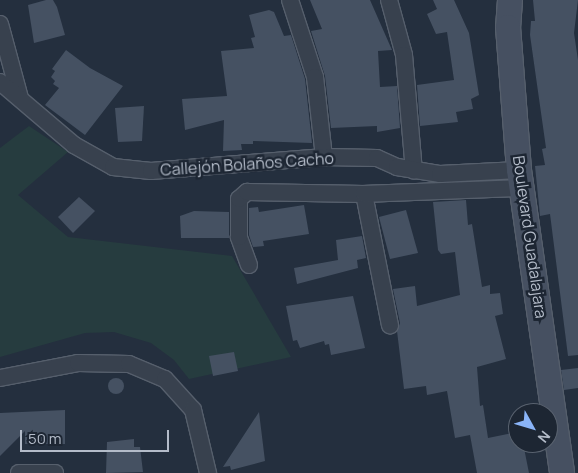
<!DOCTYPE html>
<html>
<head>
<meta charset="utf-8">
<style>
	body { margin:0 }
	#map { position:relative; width:578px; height:473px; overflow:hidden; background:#242f3e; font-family:Manrope,sans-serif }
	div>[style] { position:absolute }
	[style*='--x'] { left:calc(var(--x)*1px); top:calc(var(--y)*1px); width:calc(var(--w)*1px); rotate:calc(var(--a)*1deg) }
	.green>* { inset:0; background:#263c3f }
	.building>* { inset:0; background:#455162 }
	.round { border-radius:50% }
	.roads { filter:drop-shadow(1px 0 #565f6c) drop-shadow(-1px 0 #565f6c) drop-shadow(0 1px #565f6c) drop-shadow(0 -1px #565f6c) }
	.street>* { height:16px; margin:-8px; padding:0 8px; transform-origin:8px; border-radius:8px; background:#38414e }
	.secondary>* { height:24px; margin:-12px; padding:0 12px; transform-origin:12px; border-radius:12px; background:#465061 }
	span { translate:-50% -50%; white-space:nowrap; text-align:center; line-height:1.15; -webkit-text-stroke:5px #1d2633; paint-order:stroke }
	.street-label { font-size:16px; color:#b4bcc9 }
	.north { position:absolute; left:508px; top:403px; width:50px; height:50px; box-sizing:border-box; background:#1d2633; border:1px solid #59626f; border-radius:50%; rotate:129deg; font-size:14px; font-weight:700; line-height:20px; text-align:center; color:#b4bcc9 }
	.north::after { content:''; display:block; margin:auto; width:18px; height:22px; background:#8ab4f8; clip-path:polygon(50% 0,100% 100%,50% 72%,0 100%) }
	.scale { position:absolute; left:20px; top:430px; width:149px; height:22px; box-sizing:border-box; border:2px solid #b4bcc9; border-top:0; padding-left:6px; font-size:15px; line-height:18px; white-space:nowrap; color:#b4bcc9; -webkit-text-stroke:4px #1d2633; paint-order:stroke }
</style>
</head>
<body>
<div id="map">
	<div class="green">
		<div style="clip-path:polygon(29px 126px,68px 152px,18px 195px,68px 237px,232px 256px,291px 357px,189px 379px,174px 360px,151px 343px,114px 332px,85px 333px,0 357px,0 148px)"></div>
	</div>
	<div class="building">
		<div style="clip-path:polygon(46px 0,53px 0,57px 7px,65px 35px,34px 43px,28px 5px)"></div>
		<div style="clip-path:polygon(310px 0,370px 0,392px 50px,378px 51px,380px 87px,397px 86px,400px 128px,377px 132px,377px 126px,331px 128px,325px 76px,311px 31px,322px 29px)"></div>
		<div style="clip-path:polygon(433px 0,454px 0,469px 33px,479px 95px,471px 99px,473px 109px,456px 112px,458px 122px,420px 126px,417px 85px,454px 80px,447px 32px,436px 34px,427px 14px,437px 9px)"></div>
		<div style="clip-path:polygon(533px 0,578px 0,574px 33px,578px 60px,578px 355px,568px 356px,550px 214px,540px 216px,535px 166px,545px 165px,542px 149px,546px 148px,530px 35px,531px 21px,535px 21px)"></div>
		<div style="clip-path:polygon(269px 10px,274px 12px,284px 36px,291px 35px,305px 79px,312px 143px,253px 141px,253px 144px,241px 144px,242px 150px,223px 151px,224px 120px,185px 130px,182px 99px,227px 96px,221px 51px,254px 48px,251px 38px,255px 37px,249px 15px)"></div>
		<div style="clip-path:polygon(66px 50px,90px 68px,123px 86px,85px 135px,45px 105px,59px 88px,53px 84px,55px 81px,51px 77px,55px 71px,52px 69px)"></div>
		<div style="clip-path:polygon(144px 106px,142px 141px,118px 142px,115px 108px)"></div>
		<div style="clip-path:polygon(79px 197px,95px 211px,73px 233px,58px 217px)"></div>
		<div style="clip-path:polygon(466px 200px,468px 225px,472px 224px,482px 287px,490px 285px,490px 294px,500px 293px,503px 314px,495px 316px,506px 359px,477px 367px,480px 406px,483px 405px,488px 438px,518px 432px,518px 443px,523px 443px,529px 473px,477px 473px,470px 435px,455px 438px,447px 391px,427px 395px,426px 386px,404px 389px,397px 331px,400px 323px,393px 289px,415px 286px,417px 306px,460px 295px,455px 252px,441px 254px,438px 250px,433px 202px)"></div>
		<div style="clip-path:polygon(304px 205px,309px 234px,263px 241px,264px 246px,253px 247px,249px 235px,249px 208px,258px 207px,259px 212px)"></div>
		<div style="clip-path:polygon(406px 210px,418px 253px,390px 259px,379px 217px)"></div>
		<div style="clip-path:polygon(194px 211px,229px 212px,229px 238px,181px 238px,180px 216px)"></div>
		<div style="clip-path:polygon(362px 236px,366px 258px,357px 260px,358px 268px,297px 284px,294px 268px,338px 260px,336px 240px)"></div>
		<div style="clip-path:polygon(353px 296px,365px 348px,331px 355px,329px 344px,325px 345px,324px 341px,300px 348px,297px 340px,293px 341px,286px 306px)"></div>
		<div style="clip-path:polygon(234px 352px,238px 371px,213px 376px,209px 356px)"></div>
		<div style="clip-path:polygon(578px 368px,578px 388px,564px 390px,561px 370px)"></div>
		<div class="round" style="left:108px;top:378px;width:16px;height:16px"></div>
		<div style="clip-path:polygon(65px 410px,65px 444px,25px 444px,25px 431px,0 456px,0 413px)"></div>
		<div style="clip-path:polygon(259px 412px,265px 461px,231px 470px,230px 466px,223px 467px)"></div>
		<div style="clip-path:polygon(134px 439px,134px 447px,140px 447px,143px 472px,106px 473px,107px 442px)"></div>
	</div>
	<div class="roads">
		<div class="street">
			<div style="--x:290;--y:0;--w:81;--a:72"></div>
			<div style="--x:315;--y:77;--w:81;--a:83.6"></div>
			<div style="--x:389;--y:0;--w:57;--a:74.7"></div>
			<div style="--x:404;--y:55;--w:116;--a:85.1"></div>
			<div style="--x:0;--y:24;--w:77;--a:74.9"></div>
			<div style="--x:0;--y:82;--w:97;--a:40.4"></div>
			<div style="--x:74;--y:145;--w:45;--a:29.4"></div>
			<div style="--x:113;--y:167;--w:38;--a:6"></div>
			<div style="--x:151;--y:171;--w:174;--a:-4.6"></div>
			<div style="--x:324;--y:157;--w:53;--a:1.1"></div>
			<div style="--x:377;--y:158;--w:22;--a:24"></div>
			<div style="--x:397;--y:167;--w:44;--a:9.2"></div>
			<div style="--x:440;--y:174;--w:79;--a:-2.9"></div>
			<div style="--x:364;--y:194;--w:134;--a:78.8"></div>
			<div style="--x:249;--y:265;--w:30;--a:-110"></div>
			<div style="--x:239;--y:237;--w:38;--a:-90"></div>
			<div style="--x:239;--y:199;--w:11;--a:-41"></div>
			<div style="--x:247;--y:192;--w:117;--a:1"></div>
			<div style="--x:364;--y:194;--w:158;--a:-2.2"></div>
			<div style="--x:0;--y:378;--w:79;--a:-10.9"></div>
			<div style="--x:78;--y:363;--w:51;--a:1.1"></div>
			<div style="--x:129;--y:364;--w:39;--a:23"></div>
			<div style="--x:165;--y:379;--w:42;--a:47.9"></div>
			<div style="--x:193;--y:410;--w:65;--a:76.6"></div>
			<div style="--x:19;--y:473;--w:36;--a:0"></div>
		</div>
		<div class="secondary">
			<div style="--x:510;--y:0;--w:27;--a:94"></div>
			<div style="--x:508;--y:27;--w:143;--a:85.6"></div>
			<div style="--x:519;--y:170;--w:306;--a:81.9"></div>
		</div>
	</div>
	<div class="street-label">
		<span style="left:247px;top:164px;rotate:-4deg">Callejón Bolaños Cacho</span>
		<span style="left:530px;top:237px;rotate:82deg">Boulevard Guadalajara</span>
	</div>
	<div class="north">N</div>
	<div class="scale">50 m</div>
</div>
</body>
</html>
